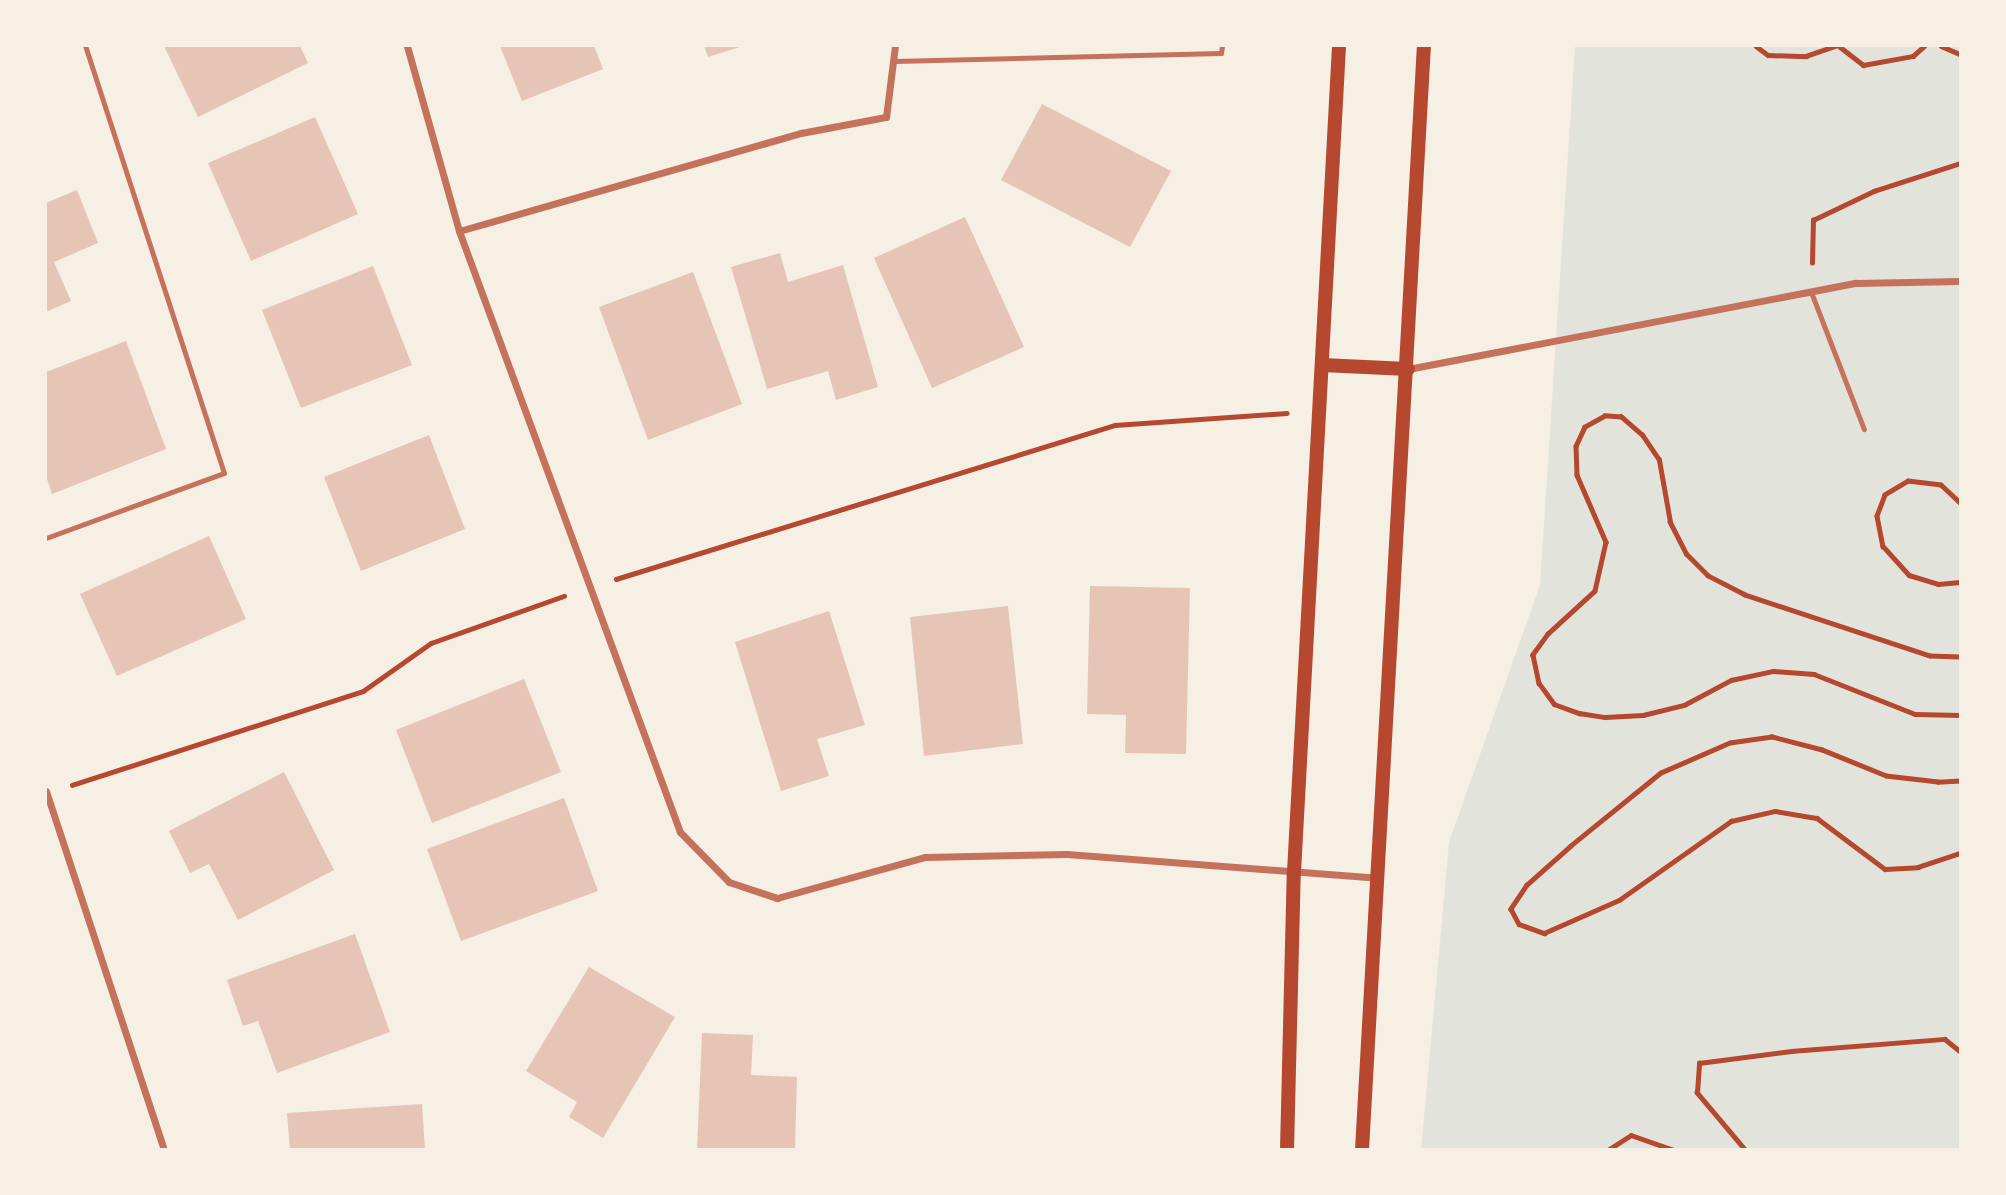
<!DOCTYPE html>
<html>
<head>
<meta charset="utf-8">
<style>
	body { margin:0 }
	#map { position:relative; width:2006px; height:1195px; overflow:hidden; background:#f6efe4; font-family:"Sofia Sans Condensed",sans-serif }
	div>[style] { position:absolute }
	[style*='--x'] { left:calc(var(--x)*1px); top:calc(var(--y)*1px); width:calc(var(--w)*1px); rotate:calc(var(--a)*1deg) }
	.green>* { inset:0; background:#e2e4dc }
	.building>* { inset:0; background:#e6c5b7 }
	.path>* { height:4.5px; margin:-2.25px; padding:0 2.25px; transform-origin:2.25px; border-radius:2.25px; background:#b5482f }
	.service>* { height:5px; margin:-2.5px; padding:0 2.5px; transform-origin:2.5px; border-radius:2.5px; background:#c5725c }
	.minor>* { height:7px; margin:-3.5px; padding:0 3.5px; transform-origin:3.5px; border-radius:3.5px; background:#c5725c }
	.secondary>* { height:14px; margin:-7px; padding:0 7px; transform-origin:7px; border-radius:7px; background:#b5482f }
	span { translate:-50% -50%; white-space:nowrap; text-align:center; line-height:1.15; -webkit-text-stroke:5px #f6efe4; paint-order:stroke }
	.frame { position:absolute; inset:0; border:47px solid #f6efe4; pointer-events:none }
</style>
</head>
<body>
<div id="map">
	<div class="green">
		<div style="clip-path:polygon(1575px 46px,1960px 46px,1960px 1149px,1421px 1150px,1449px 842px,1540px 585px)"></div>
	</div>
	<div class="building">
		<div style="clip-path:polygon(164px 46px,300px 46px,308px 63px,198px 117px)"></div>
		<div style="clip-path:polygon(500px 46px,594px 46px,603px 69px,522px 101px)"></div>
		<div style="clip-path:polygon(704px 46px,743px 46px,708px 57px)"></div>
		<div style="clip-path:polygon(1042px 104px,1171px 171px,1130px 247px,1001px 180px)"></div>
		<div style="clip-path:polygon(315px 117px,358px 214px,251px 261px,208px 163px)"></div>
		<div style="clip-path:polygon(77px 190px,98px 243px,54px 262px,71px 301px,46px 312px,46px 203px)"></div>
		<div style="clip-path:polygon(965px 217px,1024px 347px,932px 388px,874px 258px)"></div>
		<div style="clip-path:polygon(780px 253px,788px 282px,843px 265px,878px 387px,836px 400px,828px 371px,767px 389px,731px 267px)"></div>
		<div style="clip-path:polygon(373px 266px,412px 365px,301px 408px,262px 310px)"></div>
		<div style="clip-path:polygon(693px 272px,742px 404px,648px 440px,599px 307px)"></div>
		<div style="clip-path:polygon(126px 341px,166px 449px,52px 494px,46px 476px,46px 372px)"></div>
		<div style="clip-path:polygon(429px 435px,465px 529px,361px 571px,324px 477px)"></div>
		<div style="clip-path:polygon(209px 536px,246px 619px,117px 676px,80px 594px)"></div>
		<div style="clip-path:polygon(1090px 586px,1190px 588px,1186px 754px,1125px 753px,1126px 715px,1087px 714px)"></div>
		<div style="clip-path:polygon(1008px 606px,1023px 744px,924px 756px,910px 617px)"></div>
		<div style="clip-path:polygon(829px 611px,865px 725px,817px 739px,829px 776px,781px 791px,735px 642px)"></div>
		<div style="clip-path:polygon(524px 679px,561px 772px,432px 823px,396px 730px)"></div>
		<div style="clip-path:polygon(284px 772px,334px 870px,238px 920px,209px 864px,190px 873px,169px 831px)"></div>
		<div style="clip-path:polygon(564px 798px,598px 891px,461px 941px,427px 849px)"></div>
		<div style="clip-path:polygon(355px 934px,390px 1032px,277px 1073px,258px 1021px,243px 1026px,227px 980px)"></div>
		<div style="clip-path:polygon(589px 967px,675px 1017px,603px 1138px,569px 1117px,577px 1102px,526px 1071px)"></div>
		<div style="clip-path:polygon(702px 1033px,753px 1035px,751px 1075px,797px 1077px,795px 1150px,697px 1150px)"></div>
		<div style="clip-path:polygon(422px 1104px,425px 1150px,290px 1150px,287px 1113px)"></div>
	</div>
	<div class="path">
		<div style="--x:1756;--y:46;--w:15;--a:37"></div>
		<div style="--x:1768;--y:55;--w:38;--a:2"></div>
		<div style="--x:1806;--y:56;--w:31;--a:-19"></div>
		<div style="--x:1839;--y:46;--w:31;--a:38"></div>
		<div style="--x:1863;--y:65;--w:51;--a:-10.2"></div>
		<div style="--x:1913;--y:56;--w:15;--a:-42"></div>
		<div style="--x:1941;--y:46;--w:21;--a:23"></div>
		<div style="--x:1812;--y:263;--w:43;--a:-88.7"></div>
		<div style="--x:1813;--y:220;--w:68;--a:-25.4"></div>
		<div style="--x:1874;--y:191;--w:90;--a:-18"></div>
		<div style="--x:1960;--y:503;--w:26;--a:-137"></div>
		<div style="--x:1941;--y:485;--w:33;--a:-173"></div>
		<div style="--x:1908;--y:481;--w:27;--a:149"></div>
		<div style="--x:1885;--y:495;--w:22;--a:111"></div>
		<div style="--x:1877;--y:516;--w:31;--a:79"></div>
		<div style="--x:1883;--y:546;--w:39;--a:48"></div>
		<div style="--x:1909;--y:575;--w:30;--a:17"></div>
		<div style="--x:1938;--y:584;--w:22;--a:-5"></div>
		<div style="--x:616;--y:579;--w:522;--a:-17.15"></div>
		<div style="--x:1115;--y:425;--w:172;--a:-4"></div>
		<div style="--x:1960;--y:657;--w:30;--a:-178"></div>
		<div style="--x:1930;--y:656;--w:195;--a:-161.8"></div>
		<div style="--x:1745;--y:595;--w:42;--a:-152.8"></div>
		<div style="--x:1708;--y:576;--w:31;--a:-135"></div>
		<div style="--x:1686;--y:554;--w:36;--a:-117"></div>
		<div style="--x:1670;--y:522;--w:63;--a:-100.1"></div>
		<div style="--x:1659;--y:460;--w:30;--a:-124"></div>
		<div style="--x:1642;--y:435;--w:28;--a:-139"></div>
		<div style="--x:1621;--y:417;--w:16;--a:-176"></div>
		<div style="--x:1605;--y:416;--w:23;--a:151"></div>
		<div style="--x:1585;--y:427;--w:21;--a:115"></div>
		<div style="--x:1576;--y:446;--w:29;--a:88"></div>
		<div style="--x:1577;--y:475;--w:73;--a:66.6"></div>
		<div style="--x:1606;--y:542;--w:50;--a:102.7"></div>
		<div style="--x:1595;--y:591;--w:64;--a:137.5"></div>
		<div style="--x:1548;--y:634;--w:26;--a:126"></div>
		<div style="--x:1533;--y:655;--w:29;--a:78"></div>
		<div style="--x:1539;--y:683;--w:26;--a:54"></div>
		<div style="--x:1554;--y:704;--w:27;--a:20"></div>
		<div style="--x:1579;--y:713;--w:26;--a:9"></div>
		<div style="--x:1605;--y:717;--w:38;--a:-3"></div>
		<div style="--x:1643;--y:715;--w:42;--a:-13.7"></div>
		<div style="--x:1684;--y:705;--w:53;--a:-28"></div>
		<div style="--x:1731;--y:680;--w:43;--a:-12.1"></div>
		<div style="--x:1773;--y:671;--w:41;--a:4.2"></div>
		<div style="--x:1814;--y:674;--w:109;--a:21.6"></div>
		<div style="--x:1915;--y:714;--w:45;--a:1.3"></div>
		<div style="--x:1960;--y:781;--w:22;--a:177"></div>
		<div style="--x:1938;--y:782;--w:52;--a:-173.4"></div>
		<div style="--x:1886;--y:776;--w:69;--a:-157.9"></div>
		<div style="--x:1822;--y:750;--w:52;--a:-165.4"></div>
		<div style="--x:1772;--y:737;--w:42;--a:171.9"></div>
		<div style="--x:1730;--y:743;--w:75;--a:156.5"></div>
		<div style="--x:1661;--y:773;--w:116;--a:141"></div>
		<div style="--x:1571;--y:846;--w:59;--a:138.4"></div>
		<div style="--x:1527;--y:885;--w:29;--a:124"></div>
		<div style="--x:1511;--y:909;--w:17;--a:62"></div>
		<div style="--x:1519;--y:924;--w:27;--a:20"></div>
		<div style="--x:1544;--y:933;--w:82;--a:-23.7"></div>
		<div style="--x:1619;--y:900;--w:137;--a:-35.2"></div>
		<div style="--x:1731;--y:821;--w:45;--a:-12.8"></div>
		<div style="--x:1775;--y:811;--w:43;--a:9.5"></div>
		<div style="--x:1817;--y:818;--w:85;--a:36.9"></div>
		<div style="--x:1885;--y:869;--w:33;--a:-3"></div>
		<div style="--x:1918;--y:867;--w:44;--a:-18.4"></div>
		<div style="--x:72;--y:785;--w:306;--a:-17.9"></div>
		<div style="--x:363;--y:691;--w:83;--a:-35.2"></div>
		<div style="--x:431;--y:643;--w:141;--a:-19.5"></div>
		<div style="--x:1608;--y:1150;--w:27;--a:-33"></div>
		<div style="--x:1631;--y:1135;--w:46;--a:19.2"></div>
		<div style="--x:1745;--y:1150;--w:75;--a:-130.1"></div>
		<div style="--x:1697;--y:1093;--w:30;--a:-86"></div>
		<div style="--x:1699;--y:1063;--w:93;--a:-7.4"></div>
		<div style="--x:1791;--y:1051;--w:154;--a:-4.5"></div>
		<div style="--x:1945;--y:1039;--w:19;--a:39"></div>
	</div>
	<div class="service">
		<div style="--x:894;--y:61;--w:327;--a:-1.4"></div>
		<div style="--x:1221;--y:53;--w:7;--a:-82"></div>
		<div style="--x:1811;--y:292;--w:147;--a:68.9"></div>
		<div style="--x:46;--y:538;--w:189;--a:-20.1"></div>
		<div style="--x:224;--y:473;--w:449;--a:-108"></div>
	</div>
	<div class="minor">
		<div style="--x:407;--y:46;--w:192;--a:74.3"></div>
		<div style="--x:459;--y:231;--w:640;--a:69.81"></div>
		<div style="--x:680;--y:832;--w:70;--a:45.6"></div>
		<div style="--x:729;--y:882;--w:51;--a:18.4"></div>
		<div style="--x:777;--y:898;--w:154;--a:-15.5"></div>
		<div style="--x:925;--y:857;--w:142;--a:-1.2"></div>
		<div style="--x:1067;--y:854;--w:311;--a:4.4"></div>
		<div style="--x:459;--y:231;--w:356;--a:-16"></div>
		<div style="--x:801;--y:133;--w:86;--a:-10.7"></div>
		<div style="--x:886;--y:117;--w:72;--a:-82.8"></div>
		<div style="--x:1408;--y:369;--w:456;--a:-10.9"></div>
		<div style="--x:1856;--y:283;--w:104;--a:-1.1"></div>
		<div style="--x:46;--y:791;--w:378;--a:71.8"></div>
	</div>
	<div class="secondary">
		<div style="--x:1322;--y:365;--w:86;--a:2.7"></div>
		<div style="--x:1287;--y:1150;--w:278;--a:-88.6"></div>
		<div style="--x:1294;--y:872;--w:827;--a:-86.88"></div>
		<div style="--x:1362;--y:1150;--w:1106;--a:-86.79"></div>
	</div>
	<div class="frame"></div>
</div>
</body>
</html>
